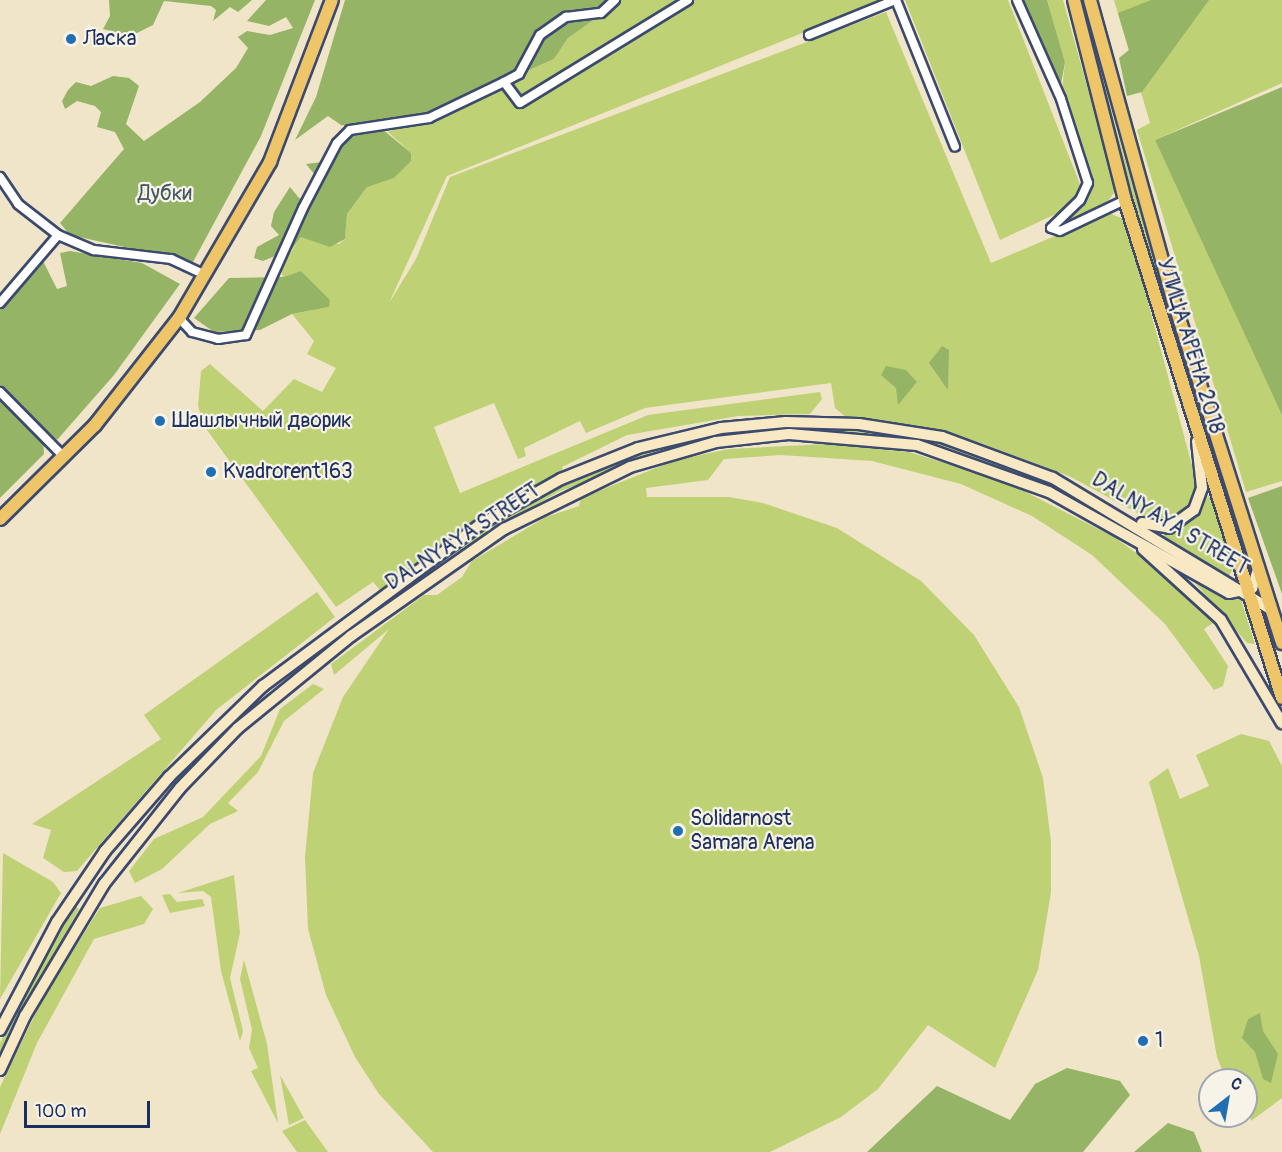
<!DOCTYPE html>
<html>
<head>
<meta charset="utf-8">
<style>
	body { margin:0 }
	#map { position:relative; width:1282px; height:1152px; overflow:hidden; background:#f0e4c9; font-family:Pangolin,sans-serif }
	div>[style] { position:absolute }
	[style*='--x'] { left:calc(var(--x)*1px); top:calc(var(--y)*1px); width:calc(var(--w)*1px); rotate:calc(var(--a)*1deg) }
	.green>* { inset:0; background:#bed275 }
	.forest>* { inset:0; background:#96b466 }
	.roads { filter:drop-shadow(2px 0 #3b4a6e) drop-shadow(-2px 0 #3b4a6e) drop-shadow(0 2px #3b4a6e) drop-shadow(0 -2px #3b4a6e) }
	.minor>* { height:8px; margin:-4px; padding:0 4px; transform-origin:4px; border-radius:4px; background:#fff }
	.secondary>* { height:10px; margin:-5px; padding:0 5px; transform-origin:5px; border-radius:5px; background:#f8e8c3 }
	.primary>* { height:12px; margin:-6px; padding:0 6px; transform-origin:6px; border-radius:6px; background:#eec569 }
	.dots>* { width:16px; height:16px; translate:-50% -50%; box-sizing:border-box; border:3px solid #f7f3e8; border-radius:50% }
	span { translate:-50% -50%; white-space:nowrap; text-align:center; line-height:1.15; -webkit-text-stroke:4.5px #f7f3e8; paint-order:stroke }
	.poi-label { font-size:21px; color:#1b2f5e }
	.left { translate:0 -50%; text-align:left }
	.park-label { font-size:21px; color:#445864 }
	.street-label { font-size:21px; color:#1b2f5e }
	.north { position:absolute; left:1198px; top:1068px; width:60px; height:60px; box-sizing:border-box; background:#f7f3e8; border:2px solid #9fa5b1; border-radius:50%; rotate:31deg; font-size:16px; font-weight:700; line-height:24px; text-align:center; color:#1b2f5e }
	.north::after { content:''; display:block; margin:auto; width:21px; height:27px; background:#1f6fb2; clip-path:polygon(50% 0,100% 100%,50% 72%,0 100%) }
	.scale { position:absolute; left:24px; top:1101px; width:126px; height:27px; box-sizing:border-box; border:3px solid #1b2f5e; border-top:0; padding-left:8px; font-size:18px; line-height:21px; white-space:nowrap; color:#1b2f5e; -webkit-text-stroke:4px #f7f3e8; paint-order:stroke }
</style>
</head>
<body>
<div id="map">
	<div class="green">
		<div style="clip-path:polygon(622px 0,884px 0,447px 176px,389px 303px,416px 259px,450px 177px,886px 12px,991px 263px,1109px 213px,1126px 220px,1194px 473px,1195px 490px,1186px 509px,1169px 521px,1152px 521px,1069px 476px,980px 443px,847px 418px,835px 408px,831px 383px,645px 408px,586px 433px,580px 421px,524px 448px,526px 456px,518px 459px,494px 403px,434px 427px,460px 493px,648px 415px,820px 392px,822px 399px,810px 414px,738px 416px,627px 435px,562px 467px,563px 473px,503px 506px,381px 591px,373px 582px,336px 607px,204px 426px,198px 406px,201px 371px,210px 364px,263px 411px,294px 379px,322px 392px,336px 368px,307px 354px,314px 341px,292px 314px,329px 307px,301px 271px,283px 277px,280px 268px,301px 237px,339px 244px,345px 239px,347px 214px,367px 187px,411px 153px,388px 132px,554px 59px,568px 38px)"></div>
		<div style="clip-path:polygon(905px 0,1008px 0,1083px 192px,1088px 183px,1061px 99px,1065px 62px,1047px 0,1063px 0,1112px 176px,1115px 191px,1109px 200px,1073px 225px,1056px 227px,1056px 218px,1082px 194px,1060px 212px,1000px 240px)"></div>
		<div style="clip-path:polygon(1078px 0,1084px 0,1116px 128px,1245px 572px,1108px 124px)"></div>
		<div style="clip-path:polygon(1114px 0,1282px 0,1282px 83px,1155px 140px,1282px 411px,1282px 481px,1246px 492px,1137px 130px,1150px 123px)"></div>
		<div style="clip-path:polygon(748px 428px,852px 428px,967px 449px,1093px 504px,1224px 586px,1045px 484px,955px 451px,822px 431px,697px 443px,696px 438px)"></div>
		<div style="clip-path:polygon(678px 442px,679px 447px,558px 492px,456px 553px,453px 549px,577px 477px)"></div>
		<div style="clip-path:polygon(827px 444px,909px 452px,1004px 481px,1114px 537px,1153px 565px,1213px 623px,1204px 629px,1228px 666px,1223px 686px,1214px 690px,1165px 624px,1092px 555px,1032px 516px,961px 484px,872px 461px,781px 455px,724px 459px,708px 480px,646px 488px,647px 497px,729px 497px,763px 503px,837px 528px,921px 581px,974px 635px,1019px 707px,1043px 778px,1051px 842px,1051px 892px,1038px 970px,995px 1068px,928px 1025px,878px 1089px,841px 1117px,770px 1152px,433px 1152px,379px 1094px,355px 1057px,326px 995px,308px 929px,305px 857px,313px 773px,343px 697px,389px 629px,334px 675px,331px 664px,424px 595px,437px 595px,462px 577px,472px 561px,546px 517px,579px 506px,581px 498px,676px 460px,729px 449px)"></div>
		<div style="clip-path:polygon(1209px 495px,1233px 568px,1228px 578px,1164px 539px,1164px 532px,1192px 519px)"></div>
		<div style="clip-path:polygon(1190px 577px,1241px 600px,1255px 644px,1247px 643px)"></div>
		<div style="clip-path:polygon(317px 592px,335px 617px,216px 710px,77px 871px,64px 872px,43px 858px,51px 830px,32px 824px,161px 739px,144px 715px)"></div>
		<div style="clip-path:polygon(313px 684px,324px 689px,284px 721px,258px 772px,228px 803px,238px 811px,210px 824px,162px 869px,135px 883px,129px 871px,154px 839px,203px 817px,261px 756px,280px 709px)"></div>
		<div style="clip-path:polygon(1241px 734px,1269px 741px,1282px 766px,1282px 1098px,1251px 1121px,1246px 1080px,1226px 1080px,1217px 1057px,1199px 956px,1149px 782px,1168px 768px,1180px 799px,1209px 786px,1196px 755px)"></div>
		<div style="clip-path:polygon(3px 853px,53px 882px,61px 893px,0 999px)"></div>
		<div style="clip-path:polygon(234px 875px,240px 933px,230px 978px,243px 1031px,240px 1041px,221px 971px,211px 897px,203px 891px,178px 893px)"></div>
		<div style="clip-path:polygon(170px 894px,177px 902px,202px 899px,205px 906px,170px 913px,162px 895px)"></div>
		<div style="clip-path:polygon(141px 896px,153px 909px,144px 924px,94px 939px,37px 1043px,0 1134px,0 1087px,43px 998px,100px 908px)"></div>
		<div style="clip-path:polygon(75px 906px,79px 909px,0 1055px,0 1043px,22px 997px)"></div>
		<div style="clip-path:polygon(244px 960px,267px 1044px,278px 1123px,251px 1071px,258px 1068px,249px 1048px,252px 1030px,240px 979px)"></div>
		<div style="clip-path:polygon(280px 1075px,304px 1118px,289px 1125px)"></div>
		<div style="clip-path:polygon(305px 1120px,328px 1152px,297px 1152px,282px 1131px)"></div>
	</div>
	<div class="forest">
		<div style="clip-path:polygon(109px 0,252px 0,238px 12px,230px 7px,213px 21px,216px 10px,211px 6px,164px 1px,153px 25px,131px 36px,103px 29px,110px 16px)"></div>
		<div style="clip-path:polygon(266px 0,315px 0,261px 136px,193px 262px,70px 235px,60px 223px,124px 149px,115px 132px,97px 127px,101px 112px,95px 106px,77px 101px,65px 109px,62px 101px,68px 90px,76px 82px,91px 86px,113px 76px,129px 78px,139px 86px,126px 124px,144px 141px,200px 102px,236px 68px,248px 48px,238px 37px,247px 31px,270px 35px,293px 28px,286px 17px,269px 26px,247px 21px)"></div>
		<div style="clip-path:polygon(345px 0,622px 0,568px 38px,554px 59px,423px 117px,361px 127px,341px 125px,328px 116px,295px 140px,316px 97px)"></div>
		<div style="clip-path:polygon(1020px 0,1047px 0,1065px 62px,1059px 95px)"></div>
		<div style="clip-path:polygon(1151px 0,1209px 0,1142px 92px,1127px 96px,1119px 58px,1129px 50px,1118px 13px)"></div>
		<div style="clip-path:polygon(1282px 87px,1282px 415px,1155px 140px)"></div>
		<div style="clip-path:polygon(382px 129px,411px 153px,411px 161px,394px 178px,367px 187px,347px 214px,345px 239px,330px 247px,301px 237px,292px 249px,263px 261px,254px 258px,257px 247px,279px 235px,271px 226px,274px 212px,290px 187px,299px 198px,311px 200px,318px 193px,319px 180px,306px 164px,331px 161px,340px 139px)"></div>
		<div style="clip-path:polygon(70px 251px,142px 263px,180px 284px,114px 375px,57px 440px,19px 411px,18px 418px,43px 436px,44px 454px,0 498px,0 310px,41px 257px,57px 289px,67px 286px,60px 253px)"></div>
		<div style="clip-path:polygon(301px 271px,330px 300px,329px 307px,292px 314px,260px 330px,214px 332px,194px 318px,229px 278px,283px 277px)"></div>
		<div style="clip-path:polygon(942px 346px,949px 350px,948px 390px,929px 363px)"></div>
		<div style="clip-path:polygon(886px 366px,906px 370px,917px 382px,898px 405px,896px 388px,881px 375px)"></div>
		<div style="clip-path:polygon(1282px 486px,1282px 594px,1248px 498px)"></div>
		<div style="clip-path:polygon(1260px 1013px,1263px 1031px,1278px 1054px,1271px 1083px,1263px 1079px,1255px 1052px,1242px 1038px,1248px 1019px)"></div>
		<div style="clip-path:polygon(1067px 1068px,1120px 1081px,1130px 1095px,1083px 1152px,867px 1152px,937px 1086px,1010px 1120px,1035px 1084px)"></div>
		<div style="clip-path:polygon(1168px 1123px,1194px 1132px,1202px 1152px,1134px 1152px)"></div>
	</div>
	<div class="roads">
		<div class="minor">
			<div style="--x:896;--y:0;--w:158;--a:68.1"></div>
			<div style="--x:1017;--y:0;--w:108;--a:66"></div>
			<div style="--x:1061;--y:99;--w:88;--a:72.2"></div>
			<div style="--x:1088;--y:183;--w:19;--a:115"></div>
			<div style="--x:1080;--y:200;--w:40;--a:136"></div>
			<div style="--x:1051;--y:228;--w:9;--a:18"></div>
			<div style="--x:1060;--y:231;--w:72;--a:-25.5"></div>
			<div style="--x:809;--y:35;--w:93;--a:-22.1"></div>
			<div style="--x:504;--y:82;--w:17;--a:-28"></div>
			<div style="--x:519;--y:74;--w:44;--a:-61.7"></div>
			<div style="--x:540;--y:35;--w:32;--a:-35"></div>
			<div style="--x:566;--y:17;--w:35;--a:-7"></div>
			<div style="--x:601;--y:13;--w:19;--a:-43"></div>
			<div style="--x:0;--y:177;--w:32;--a:56"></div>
			<div style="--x:18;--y:204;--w:51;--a:37.8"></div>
			<div style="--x:58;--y:235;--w:39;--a:23"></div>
			<div style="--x:94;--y:250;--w:78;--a:6.7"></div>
			<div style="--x:171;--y:259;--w:38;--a:25"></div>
			<div style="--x:0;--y:303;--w:89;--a:-49.5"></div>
			<div style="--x:179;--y:318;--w:19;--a:47"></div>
			<div style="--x:192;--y:332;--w:27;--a:15"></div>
			<div style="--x:218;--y:339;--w:28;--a:-8"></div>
			<div style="--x:246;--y:335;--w:139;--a:-65.8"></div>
			<div style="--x:303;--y:208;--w:73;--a:-62.4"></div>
			<div style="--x:337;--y:143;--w:18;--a:-45"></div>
			<div style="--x:350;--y:130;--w:80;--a:-8.6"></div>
			<div style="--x:429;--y:118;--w:83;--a:-25.6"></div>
			<div style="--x:504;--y:82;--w:26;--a:53"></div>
			<div style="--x:520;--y:103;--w:197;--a:-31.5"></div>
			<div style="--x:0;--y:392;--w:91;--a:45.4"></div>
		</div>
		<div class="secondary">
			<div style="--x:1142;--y:523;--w:27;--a:10"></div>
			<div style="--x:1169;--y:528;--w:31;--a:-36"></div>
			<div style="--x:1194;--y:510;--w:23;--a:-70"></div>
			<div style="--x:1202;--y:488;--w:47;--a:-96.1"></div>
			<div style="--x:1143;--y:549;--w:105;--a:42.3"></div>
			<div style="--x:1221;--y:620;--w:120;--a:59.4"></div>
			<div style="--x:0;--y:1030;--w:122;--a:-62.2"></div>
			<div style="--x:57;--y:922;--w:86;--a:-55.9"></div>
			<div style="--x:105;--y:851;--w:98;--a:-49.1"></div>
			<div style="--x:169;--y:777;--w:131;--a:-44.1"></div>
			<div style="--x:263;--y:686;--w:272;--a:-36.6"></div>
			<div style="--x:481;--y:524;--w:92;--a:-29.4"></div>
			<div style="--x:561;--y:479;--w:83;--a:-21.9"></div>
			<div style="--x:638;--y:448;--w:85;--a:-13.5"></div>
			<div style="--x:721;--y:428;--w:65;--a:-5.3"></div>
			<div style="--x:786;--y:422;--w:73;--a:1.6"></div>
			<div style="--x:859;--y:424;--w:84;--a:8.9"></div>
			<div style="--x:942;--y:437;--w:118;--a:20.3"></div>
			<div style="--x:1053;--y:478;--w:253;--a:31.1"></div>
			<div style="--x:0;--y:1070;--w:60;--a:-65.2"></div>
			<div style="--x:25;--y:1016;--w:154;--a:-59.1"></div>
			<div style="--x:104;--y:884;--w:122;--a:-51.6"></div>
			<div style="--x:180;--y:788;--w:83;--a:-46"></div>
			<div style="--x:238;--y:728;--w:146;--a:-39.2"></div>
			<div style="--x:351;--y:636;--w:187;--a:-35"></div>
			<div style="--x:504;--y:529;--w:140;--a:-26.2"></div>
			<div style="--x:630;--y:467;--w:90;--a:-16.2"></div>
			<div style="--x:716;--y:442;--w:73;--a:-6.3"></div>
			<div style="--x:789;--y:434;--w:128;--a:4.9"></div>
			<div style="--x:917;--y:445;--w:140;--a:19.6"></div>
			<div style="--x:1049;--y:492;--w:206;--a:29.3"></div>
			<div style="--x:1229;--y:593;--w:24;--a:-12"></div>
			<div style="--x:1252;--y:588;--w:19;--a:-72"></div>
		</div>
		<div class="primary">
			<div style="--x:1074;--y:0;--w:206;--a:75.7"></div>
			<div style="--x:1125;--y:200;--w:522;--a:72.5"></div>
			<div style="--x:1090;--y:0;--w:310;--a:74.5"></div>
			<div style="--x:1173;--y:299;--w:361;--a:72.4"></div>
			<div style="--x:0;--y:519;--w:134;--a:-44.7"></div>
			<div style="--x:95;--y:425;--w:136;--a:-51.9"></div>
			<div style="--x:179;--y:318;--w:181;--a:-59.7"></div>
			<div style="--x:270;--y:162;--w:173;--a:-69.1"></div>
		</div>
	</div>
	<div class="dots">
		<div style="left:71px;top:39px;background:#1f6fb2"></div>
		<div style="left:160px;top:421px;background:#1f6fb2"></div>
		<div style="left:211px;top:472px;background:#1f6fb2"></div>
		<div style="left:678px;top:831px;background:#1f6fb2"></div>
		<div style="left:1143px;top:1041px;background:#1f6fb2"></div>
	</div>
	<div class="poi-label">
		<span class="left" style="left:83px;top:39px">Ласка</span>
		<span class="left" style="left:172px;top:421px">Шашлычный дворик</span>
		<span class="left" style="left:223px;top:472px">Kvadrorent163</span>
		<span class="left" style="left:690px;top:831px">Solidarnost<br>Samara Arena</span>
		<span class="left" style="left:1155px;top:1041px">1</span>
	</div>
	<div class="park-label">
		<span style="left:165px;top:194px">Дубки</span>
	</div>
	<div class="street-label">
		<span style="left:1190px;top:346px;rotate:73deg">УЛИЦА АРЕНА 2018</span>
		<span style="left:1170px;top:524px;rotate:31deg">DALNYAYA STREET</span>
		<span style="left:463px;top:537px;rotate:-33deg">DALNYAYA STREET</span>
	</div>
	<div class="north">С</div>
	<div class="scale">100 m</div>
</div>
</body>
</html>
